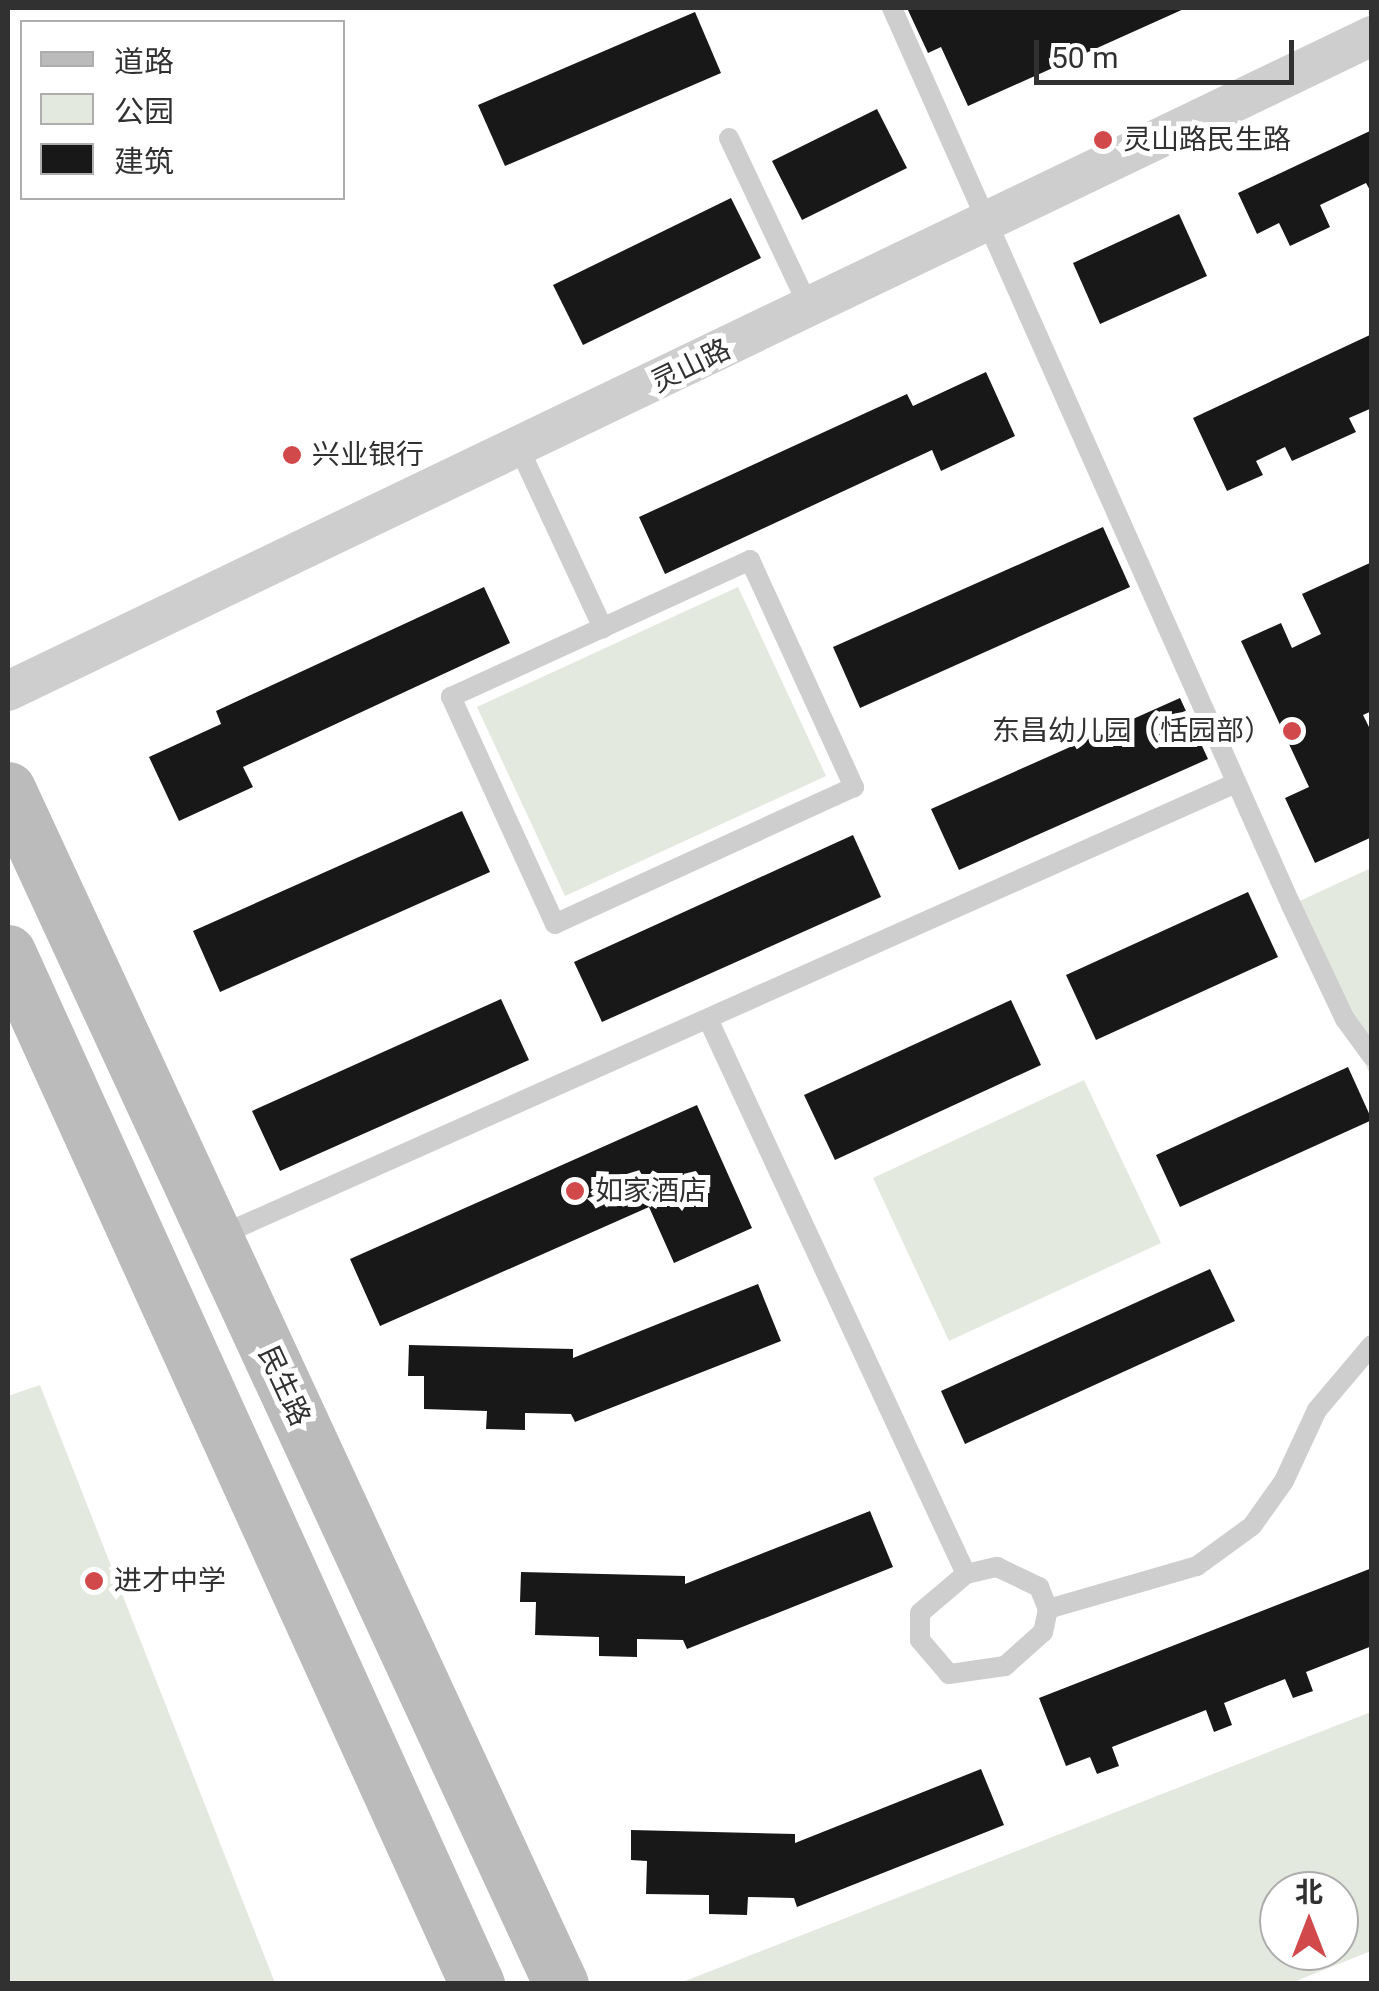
<!DOCTYPE html>
<html>
<head>
<meta charset="utf-8">
<style>
	body { margin:0 }
	#map { position:relative; width:1379px; height:1991px; overflow:hidden; background:#fff; font-family:Roboto,"Noto Sans SC",sans-serif }
	div>[style] { position:absolute }
	[style*='--x'] { left:calc(var(--x)*1px); top:calc(var(--y)*1px); width:calc(var(--w)*1px); rotate:calc(var(--a)*1deg) }
	.green>* { inset:0; background:#e3e9de }
	.building>* { inset:0; background:#181818 }
	.service>* { height:20px; margin:-10px; padding:0 10px; transform-origin:10px; border-radius:10px; background:#cecece }
	.minor>* { height:40px; margin:-20px; padding:0 20px; transform-origin:20px; border-radius:20px; background:#cecece }
	.secondary>* { height:55px; margin:-27.5px; padding:0 27.5px; transform-origin:27.5px; border-radius:27.5px; background:#bbb }
	.dots>* { width:28px; height:28px; translate:-50% -50%; box-sizing:border-box; border:5px solid #fff; border-radius:50% }
	span { translate:-50% -50%; white-space:nowrap; text-align:center; line-height:1.15; -webkit-text-stroke:10px #fff; paint-order:stroke }
	.poi-label { font-size:28px; color:#313131 }
	.left { translate:0 -50%; text-align:left }
	.right { translate:-100% -50%; text-align:right }
	.street-label { font-size:28px; color:#313131 }
	.frame { position:absolute; inset:0; border:10px solid #313131; pointer-events:none }
	.legend { position:absolute; left:20px; top:20px; width:325px; height:180px; box-sizing:border-box; background:#fff; border:2px solid #adadad; margin:0; padding:12px 18px; list-style:none; font-size:30px; color:#313131 }
	.legend li { display:flex; align-items:center; gap:20px; height:50px }
	.legend b { width:50px; border:2px solid #adadad }
	.north { position:absolute; left:1259px; top:1871px; width:100px; height:100px; box-sizing:border-box; background:#fff; border:2px solid #adadad; border-radius:50%; rotate:0deg; font-size:28px; font-weight:700; line-height:40px; text-align:center; color:#313131 }
	.north::after { content:''; display:block; margin:auto; width:35px; height:45px; background:#d1494b; clip-path:polygon(50% 0,100% 100%,50% 72%,0 100%) }
	.scale { position:absolute; left:1034px; top:40px; width:260px; height:45px; box-sizing:border-box; border:5px solid #313131; border-top:0; padding-left:12px; font-size:30px; line-height:35px; white-space:nowrap; color:#313131; -webkit-text-stroke:8px #fff; paint-order:stroke }
</style>
</head>
<body>
<div id="map">
	<div class="green">
		<div style="clip-path:polygon(738px 587px,826px 776px,565px 896px,477px 707px)"></div>
		<div style="clip-path:polygon(1371px 868px,1371px 1076px,1291px 905px)"></div>
		<div style="clip-path:polygon(1084px 1080px,1161px 1243px,949px 1341px,873px 1178px)"></div>
		<div style="clip-path:polygon(40px 1385px,275px 1983px,8px 1983px,8px 1396px)"></div>
		<div style="clip-path:polygon(evenodd,1371px 1712px,1371px 1951px,1291px 1983px,680px 1983px,1371px 1712px,1339px 1891px,1339px 1951px,1279px 1951px,1279px 1891px,1339px 1891px)"></div>
	</div>
	<div class="building">
		<div style="clip-path:polygon(907px 8px,1186px 8px,968px 106px,941px 47px,928px 53px)"></div>
		<div style="clip-path:polygon(695px 12px,721px 73px,505px 166px,478px 105px)"></div>
		<div style="clip-path:polygon(877px 109px,907px 168px,802px 220px,772px 161px)"></div>
		<div style="clip-path:polygon(1372px 130px,1372px 194px,1366px 183px,1320px 205px,1330px 227px,1290px 246px,1279px 223px,1257px 234px,1238px 193px)"></div>
		<div style="clip-path:polygon(731px 198px,761px 258px,583px 345px,553px 285px)"></div>
		<div style="clip-path:polygon(1179px 214px,1207px 276px,1100px 324px,1073px 263px)"></div>
		<div style="clip-path:polygon(1372px 334px,1372px 408px,1349px 418px,1356px 432px,1292px 461px,1285px 447px,1256px 461px,1263px 475px,1227px 491px,1193px 418px)"></div>
		<div style="clip-path:polygon(986px 372px,1015px 436px,941px 471px,932px 450px,665px 574px,639px 517px,907px 394px,913px 406px)"></div>
		<div style="clip-path:polygon(1103px 527px,1130px 587px,860px 708px,833px 647px)"></div>
		<div style="clip-path:polygon(1372px 562px,1372px 711px,1363px 715px,1372px 733px,1372px 837px,1315px 863px,1285px 798px,1309px 787px,1241px 641px,1281px 623px,1292px 648px,1321px 634px,1302px 594px)"></div>
		<div style="clip-path:polygon(484px 587px,510px 643px,243px 767px,253px 787px,179px 821px,149px 757px,221px 724px,216px 711px)"></div>
		<div style="clip-path:polygon(1180px 698px,1208px 759px,959px 870px,931px 809px)"></div>
		<div style="clip-path:polygon(462px 811px,490px 872px,220px 992px,193px 931px)"></div>
		<div style="clip-path:polygon(853px 835px,881px 897px,602px 1022px,574px 962px)"></div>
		<div style="clip-path:polygon(1248px 892px,1278px 957px,1096px 1040px,1066px 975px)"></div>
		<div style="clip-path:polygon(501px 999px,529px 1060px,280px 1171px,252px 1111px)"></div>
		<div style="clip-path:polygon(1011px 1000px,1041px 1065px,835px 1160px,804px 1095px)"></div>
		<div style="clip-path:polygon(1348px 1067px,1372px 1120px,1180px 1207px,1156px 1155px)"></div>
		<div style="clip-path:polygon(697px 1105px,752px 1228px,674px 1263px,649px 1207px,380px 1326px,350px 1259px)"></div>
		<div style="clip-path:polygon(1210px 1269px,1235px 1321px,965px 1444px,941px 1391px)"></div>
		<div style="clip-path:polygon(758px 1284px,781px 1341px,575px 1422px,571px 1414px,525px 1413px,525px 1430px,486px 1429px,487px 1411px,424px 1409px,424px 1376px,408px 1376px,409px 1345px,573px 1349px,573px 1358px)"></div>
		<div style="clip-path:polygon(870px 1511px,893px 1567px,687px 1649px,683px 1640px,637px 1639px,637px 1657px,599px 1656px,599px 1637px,535px 1635px,536px 1602px,520px 1602px,521px 1572px,685px 1576px,685px 1584px)"></div>
		<div style="clip-path:polygon(1372px 1568px,1372px 1646px,1306px 1672px,1313px 1691px,1293px 1698px,1285px 1679px,1224px 1703px,1232px 1725px,1214px 1732px,1206px 1710px,1112px 1747px,1119px 1766px,1097px 1774px,1090px 1757px,1066px 1766px,1039px 1698px)"></div>
		<div style="clip-path:polygon(981px 1769px,1004px 1825px,797px 1907px,794px 1898px,748px 1897px,747px 1915px,709px 1914px,709px 1895px,646px 1894px,647px 1861px,631px 1860px,631px 1830px,795px 1834px,795px 1843px)"></div>
	</div>
	<div class="service">
		<div style="--x:892;--y:8;--w:982;--a:66.02"></div>
		<div style="--x:1291;--y:905;--w:126;--a:64.7"></div>
		<div style="--x:1345;--y:1019;--w:46;--a:53.9"></div>
		<div style="--x:729;--y:138;--w:189;--a:64.7"></div>
		<div style="--x:519;--y:448;--w:199;--a:65"></div>
		<div style="--x:750;--y:560;--w:250;--a:65.4"></div>
		<div style="--x:854;--y:787;--w:329;--a:155.4"></div>
		<div style="--x:555;--y:924;--w:250;--a:-114.6"></div>
		<div style="--x:451;--y:697;--w:329;--a:-24.6"></div>
		<div style="--x:708;--y:1019;--w:612;--a:65.07"></div>
		<div style="--x:219;--y:1236;--w:1113;--a:-24.01"></div>
		<div style="--x:997;--y:1567;--w:47;--a:25.5"></div>
		<div style="--x:1039;--y:1587;--w:24;--a:68"></div>
		<div style="--x:1048;--y:1609;--w:24;--a:102"></div>
		<div style="--x:1043;--y:1632;--w:51;--a:138.2"></div>
		<div style="--x:1005;--y:1666;--w:57;--a:171.9"></div>
		<div style="--x:949;--y:1674;--w:45;--a:-130.5"></div>
		<div style="--x:920;--y:1640;--w:27;--a:-90"></div>
		<div style="--x:920;--y:1613;--w:60;--a:-40.3"></div>
		<div style="--x:966;--y:1574;--w:32;--a:-13"></div>
		<div style="--x:1048;--y:1609;--w:155;--a:-16.1"></div>
		<div style="--x:1197;--y:1566;--w:68;--a:-36"></div>
		<div style="--x:1252;--y:1526;--w:55;--a:-54.6"></div>
		<div style="--x:1284;--y:1481;--w:78;--a:-65.1"></div>
		<div style="--x:1317;--y:1410;--w:85;--a:-49.8"></div>
	</div>
	<div class="minor">
		<div style="--x:8;--y:691;--w:1513;--a:-25.65"></div>
	</div>
	<div class="secondary">
		<div style="--x:8;--y:789;--w:1317;--a:65.17"></div>
		<div style="--x:8;--y:952;--w:1134;--a:65.56"></div>
	</div>
	<div class="dots">
		<div style="left:1103px;top:140px;background:#d1494b"></div>
		<div style="left:292px;top:455px;background:#d1494b"></div>
		<div style="left:1292px;top:731px;background:#d1494b"></div>
		<div style="left:575px;top:1191px;background:#d1494b"></div>
		<div style="left:94px;top:1581px;background:#d1494b"></div>
	</div>
	<div class="poi-label">
		<span class="left" style="left:1123px;top:140px">灵山路民生路</span>
		<span class="left" style="left:312px;top:455px">兴业银行</span>
		<span class="right" style="left:1272px;top:731px">东昌幼儿园（恬园部）</span>
		<span class="left" style="left:595px;top:1191px">如家酒店</span>
		<span class="left" style="left:114px;top:1581px">进才中学</span>
	</div>
	<div class="street-label">
		<span style="left:691px;top:366px;rotate:-26deg">灵山路</span>
		<span style="left:284px;top:1386px;rotate:65deg">民生路</span>
	</div>
	<div class="frame"></div>
	<ul class="legend">
	<li><b style="height:12px;background:#bbb"></b>道路</li>
	<li><b style="height:28px;background:#e3e9de"></b>公园</li>
	<li><b style="height:28px;background:#181818"></b>建筑</li>
	</ul>
	<div class="north">北</div>
	<div class="scale">50 m</div>
</div>
</body>
</html>
